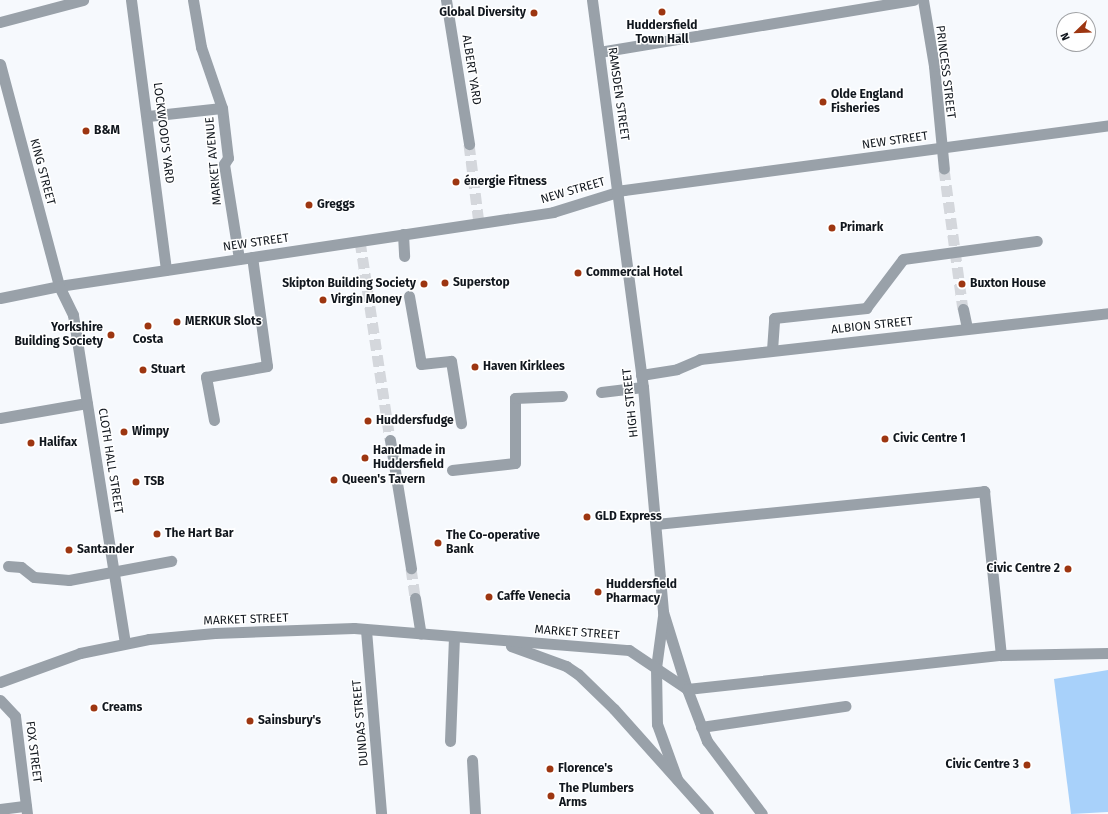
<!DOCTYPE html>
<html>
<head>
<meta charset="utf-8">
<style>
	body { margin:0 }
	#map { position:relative; width:1108px; height:814px; overflow:hidden; background:#f6f9fd; font-family:"Fira Sans",sans-serif }
	div>[style] { position:absolute }
	[style*='--x'] { left:calc(var(--x)*1px); top:calc(var(--y)*1px); width:calc(var(--w)*1px); rotate:calc(var(--a)*1deg) }
	.green>* { inset:0; background:#a8d1fa }
	.pedestrian-tunnel>* { height:11px; margin-top:-5.5px; transform-origin:0; background:repeating-linear-gradient(90deg,#d4d7dc 0 11px,transparent 0 16.5px) }
	.service>* { height:11px; margin:-5.5px; padding:0 5.5px; transform-origin:5.5px; border-radius:5.5px; background:#99a1a9 }
	.pedestrian>* { height:11px; margin:-5.5px; padding:0 5.5px; transform-origin:5.5px; border-radius:5.5px; background:#99a1a9 }
	.minor>* { height:11px; margin:-5.5px; padding:0 5.5px; transform-origin:5.5px; border-radius:5.5px; background:#99a1a9 }
	.tertiary>* { height:11px; margin:-5.5px; padding:0 5.5px; transform-origin:5.5px; border-radius:5.5px; background:#99a1a9 }
	.dots>* { width:11px; height:11px; translate:-50% -50%; box-sizing:border-box; border:2px solid #fff; border-radius:50% }
	span { translate:-50% -50%; white-space:nowrap; text-align:center; line-height:1.15; -webkit-text-stroke:3px #fff; paint-order:stroke }
	.poi-label { font-size:12px; color:#11171e; font-weight:700 }
	.right { translate:-100% -50%; text-align:right }
	.left { translate:0 -50%; text-align:left }
	.street-label { font-size:12px; color:#11171e }
	.north { position:absolute; left:1056px; top:12px; width:40px; height:40px; box-sizing:border-box; background:#fff; border:1px solid #a0a2a5; border-radius:50%; rotate:247deg; font-size:11px; font-weight:700; line-height:16px; text-align:center; color:#11171e }
	.north::after { content:''; display:block; margin:auto; width:14px; height:18px; background:#9d3611; clip-path:polygon(50% 0,100% 100%,50% 72%,0 100%) }
</style>
</head>
<body>
<div id="map">
	<div class="green">
		<div style="clip-path:polygon(1108px 670px,1108px 812px,1071px 814px,1054px 679px)"></div>
	</div>
	<div class="pedestrian-tunnel">
		<div style="--x:469;--y:144;--w:80;--a:82.8"></div>
		<div style="--x:944;--y:169;--w:141;--a:82.3"></div>
		<div style="--x:360;--y:241;--w:201;--a:81.4"></div>
		<div style="--x:411;--y:568;--w:30;--a:82"></div>
	</div>
	<div class="service">
		<div style="--x:403;--y:234;--w:22;--a:87"></div>
		<div style="--x:409;--y:296;--w:69;--a:80"></div>
		<div style="--x:421;--y:364;--w:30;--a:-6"></div>
		<div style="--x:451;--y:361;--w:63;--a:80.8"></div>
		<div style="--x:772;--y:350;--w:32;--a:-86"></div>
		<div style="--x:774;--y:318;--w:93;--a:-6.2"></div>
		<div style="--x:866;--y:308;--w:61;--a:-52.9"></div>
		<div style="--x:903;--y:259;--w:135;--a:-7.7"></div>
		<div style="--x:601;--y:392;--w:42;--a:-6.8"></div>
		<div style="--x:0;--y:418;--w:88;--a:-9.8"></div>
		<div style="--x:214;--y:420;--w:44;--a:-100.5"></div>
		<div style="--x:206;--y:377;--w:62;--a:-10.2"></div>
		<div style="--x:267;--y:366;--w:110;--a:-97.8"></div>
		<div style="--x:452;--y:470;--w:63;--a:-6.3"></div>
		<div style="--x:515;--y:463;--w:65;--a:-90"></div>
		<div style="--x:515;--y:398;--w:47;--a:-2.4"></div>
		<div style="--x:8;--y:566;--w:13;--a:4"></div>
		<div style="--x:21;--y:567;--w:16;--a:38"></div>
		<div style="--x:34;--y:577;--w:35;--a:5"></div>
		<div style="--x:69;--y:580;--w:104;--a:-10.6"></div>
		<div style="--x:701;--y:727;--w:146;--a:-8.3"></div>
		<div style="--x:0;--y:809;--w:26;--a:-7"></div>
	</div>
	<div class="pedestrian">
		<div style="--x:131;--y:0;--w:272;--a:82.6"></div>
		<div style="--x:193;--y:0;--w:48;--a:80.3"></div>
		<div style="--x:201;--y:47;--w:65;--a:71"></div>
		<div style="--x:222;--y:108;--w:50;--a:83.2"></div>
		<div style="--x:228;--y:158;--w:7;--a:124"></div>
		<div style="--x:224;--y:164;--w:96;--a:81"></div>
		<div style="--x:446;--y:0;--w:146;--a:80.9"></div>
		<div style="--x:0;--y:22;--w:86;--a:-14.8"></div>
		<div style="--x:0;--y:64;--w:230;--a:75.1"></div>
		<div style="--x:59;--y:286;--w:500;--a:-8.5"></div>
		<div style="--x:553;--y:212;--w:74;--a:-17.2"></div>
		<div style="--x:624;--y:190;--w:488;--a:-7.6"></div>
		<div style="--x:934;--y:66;--w:103;--a:84.5"></div>
		<div style="--x:148;--y:116;--w:74;--a:-6.2"></div>
		<div style="--x:963;--y:309;--w:19;--a:78"></div>
		<div style="--x:390;--y:440;--w:130;--a:80.7"></div>
		<div style="--x:656;--y:524;--w:330;--a:-5.7"></div>
		<div style="--x:984;--y:491;--w:165;--a:84.1"></div>
		<div style="--x:415;--y:598;--w:36;--a:81"></div>
		<div style="--x:687;--y:689;--w:316;--a:-6.2"></div>
		<div style="--x:1001;--y:655;--w:107;--a:-1.1"></div>
		<div style="--x:450;--y:741;--w:104;--a:-87.8"></div>
		<div style="--x:472;--y:760;--w:54;--a:86.8"></div>
	</div>
	<div class="minor">
		<div style="--x:592;--y:0;--w:390;--a:82.5"></div>
		<div style="--x:643;--y:387;--w:226;--a:84.9"></div>
		<div style="--x:663;--y:612;--w:81;--a:72.7"></div>
		<div style="--x:923;--y:0;--w:67;--a:80.5"></div>
		<div style="--x:599;--y:52;--w:319;--a:-9.4"></div>
		<div style="--x:0;--y:298;--w:60;--a:-11.5"></div>
		<div style="--x:59;--y:286;--w:32;--a:64"></div>
		<div style="--x:73;--y:315;--w:332;--a:81"></div>
		<div style="--x:641;--y:375;--w:36;--a:-9"></div>
		<div style="--x:677;--y:369;--w:25;--a:-23"></div>
		<div style="--x:700;--y:359;--w:411;--a:-6.4"></div>
		<div style="--x:663;--y:616;--w:52;--a:97.7"></div>
		<div style="--x:656;--y:668;--w:56;--a:89"></div>
		<div style="--x:657;--y:724;--w:59;--a:70"></div>
		<div style="--x:366;--y:630;--w:185;--a:85.3"></div>
		<div style="--x:0;--y:700;--w:22;--a:47"></div>
		<div style="--x:15;--y:716;--w:99;--a:83"></div>
	</div>
	<div class="tertiary">
		<div style="--x:511;--y:646;--w:59;--a:20"></div>
		<div style="--x:566;--y:666;--w:14;--a:34"></div>
		<div style="--x:578;--y:674;--w:50;--a:44.2"></div>
		<div style="--x:614;--y:709;--w:141;--a:48.2"></div>
		<div style="--x:0;--y:682;--w:85;--a:-19.9"></div>
		<div style="--x:80;--y:653;--w:70;--a:-11.5"></div>
		<div style="--x:149;--y:639;--w:66;--a:-5.2"></div>
		<div style="--x:215;--y:633;--w:139;--a:-2.1"></div>
		<div style="--x:354;--y:628;--w:276;--a:4.6"></div>
		<div style="--x:629;--y:650;--w:70;--a:33.9"></div>
		<div style="--x:687;--y:689;--w:56;--a:69"></div>
		<div style="--x:707;--y:741;--w:91;--a:53"></div>
	</div>
	<div class="dots">
		<div style="left:662px;top:12px;background:#9d3611"></div>
		<div style="left:534px;top:13px;background:#9d3611"></div>
		<div style="left:823px;top:102px;background:#9d3611"></div>
		<div style="left:86px;top:131px;background:#9d3611"></div>
		<div style="left:456px;top:182px;background:#9d3611"></div>
		<div style="left:309px;top:205px;background:#9d3611"></div>
		<div style="left:832px;top:228px;background:#9d3611"></div>
		<div style="left:578px;top:273px;background:#9d3611"></div>
		<div style="left:445px;top:283px;background:#9d3611"></div>
		<div style="left:424px;top:284px;background:#9d3611"></div>
		<div style="left:962px;top:284px;background:#9d3611"></div>
		<div style="left:323px;top:300px;background:#9d3611"></div>
		<div style="left:177px;top:322px;background:#9d3611"></div>
		<div style="left:148px;top:326px;background:#9d3611"></div>
		<div style="left:111px;top:335px;background:#9d3611"></div>
		<div style="left:475px;top:367px;background:#9d3611"></div>
		<div style="left:143px;top:370px;background:#9d3611"></div>
		<div style="left:368px;top:421px;background:#9d3611"></div>
		<div style="left:124px;top:432px;background:#9d3611"></div>
		<div style="left:885px;top:439px;background:#9d3611"></div>
		<div style="left:31px;top:443px;background:#9d3611"></div>
		<div style="left:365px;top:458px;background:#9d3611"></div>
		<div style="left:334px;top:480px;background:#9d3611"></div>
		<div style="left:136px;top:482px;background:#9d3611"></div>
		<div style="left:587px;top:517px;background:#9d3611"></div>
		<div style="left:157px;top:534px;background:#9d3611"></div>
		<div style="left:438px;top:543px;background:#9d3611"></div>
		<div style="left:69px;top:550px;background:#9d3611"></div>
		<div style="left:1068px;top:569px;background:#9d3611"></div>
		<div style="left:598px;top:592px;background:#9d3611"></div>
		<div style="left:489px;top:597px;background:#9d3611"></div>
		<div style="left:94px;top:708px;background:#9d3611"></div>
		<div style="left:250px;top:721px;background:#9d3611"></div>
		<div style="left:1027px;top:765px;background:#9d3611"></div>
		<div style="left:550px;top:769px;background:#9d3611"></div>
		<div style="left:551px;top:796px;background:#9d3611"></div>
	</div>
	<div class="poi-label">
		<span class="right" style="left:526px;top:13px">Global Diversity</span>
		<span style="left:662px;top:33px">Huddersfield<br>Town Hall</span>
		<span class="left" style="left:831px;top:102px">Olde England<br>Fisheries</span>
		<span class="left" style="left:94px;top:131px">B&amp;M</span>
		<span class="left" style="left:464px;top:182px">énergie Fitness</span>
		<span class="left" style="left:317px;top:205px">Greggs</span>
		<span class="left" style="left:840px;top:228px">Primark</span>
		<span class="left" style="left:586px;top:273px">Commercial Hotel</span>
		<span class="left" style="left:453px;top:283px">Superstop</span>
		<span class="right" style="left:416px;top:284px">Skipton Building Society</span>
		<span class="left" style="left:970px;top:284px">Buxton House</span>
		<span class="left" style="left:331px;top:300px">Virgin Money</span>
		<span class="left" style="left:185px;top:322px">MERKUR Slots</span>
		<span class="right" style="left:103px;top:335px">Yorkshire<br>Building Society</span>
		<span style="left:148px;top:340px">Costa</span>
		<span class="left" style="left:483px;top:367px">Haven Kirklees</span>
		<span class="left" style="left:151px;top:370px">Stuart</span>
		<span class="left" style="left:376px;top:421px">Huddersfudge</span>
		<span class="left" style="left:132px;top:432px">Wimpy</span>
		<span class="left" style="left:893px;top:439px">Civic Centre 1</span>
		<span class="left" style="left:39px;top:443px">Halifax</span>
		<span class="left" style="left:373px;top:458px">Handmade in<br>Huddersfield</span>
		<span class="left" style="left:342px;top:480px">Queen's Tavern</span>
		<span class="left" style="left:144px;top:482px">TSB</span>
		<span class="left" style="left:595px;top:517px">GLD Express</span>
		<span class="left" style="left:165px;top:534px">The Hart Bar</span>
		<span class="left" style="left:446px;top:543px">The Co-operative<br>Bank</span>
		<span class="left" style="left:77px;top:550px">Santander</span>
		<span class="right" style="left:1060px;top:569px">Civic Centre 2</span>
		<span class="left" style="left:606px;top:592px">Huddersfield<br>Pharmacy</span>
		<span class="left" style="left:497px;top:597px">Caffe Venecia</span>
		<span class="left" style="left:102px;top:708px">Creams</span>
		<span class="left" style="left:258px;top:721px">Sainsbury's</span>
		<span class="right" style="left:1019px;top:765px">Civic Centre 3</span>
		<span class="left" style="left:558px;top:769px">Florence's</span>
		<span class="left" style="left:559px;top:796px">The Plumbers<br>Arms</span>
	</div>
	<div class="street-label">
		<span style="left:471px;top:70px;rotate:81deg">ALBERT YARD</span>
		<span style="left:945px;top:72px;rotate:83deg">PRINCESS STREET</span>
		<span style="left:618px;top:94px;rotate:82deg">RAMSDEN STREET</span>
		<span style="left:163px;top:133px;rotate:83deg">LOCKWOOD'S YARD</span>
		<span style="left:895px;top:141px;rotate:-8deg">NEW STREET</span>
		<span style="left:214px;top:161px;rotate:-95deg">MARKET AVENUE</span>
		<span style="left:42px;top:172px;rotate:75deg">KING STREET</span>
		<span style="left:573px;top:191px;rotate:-16deg">NEW STREET</span>
		<span style="left:256px;top:243px;rotate:-8deg">NEW STREET</span>
		<span style="left:872px;top:326px;rotate:-6deg">ALBION STREET</span>
		<span style="left:631px;top:403px;rotate:-96deg">HIGH STREET</span>
		<span style="left:110px;top:461px;rotate:81deg">CLOTH HALL STREET</span>
		<span style="left:246px;top:620px;rotate:-2deg">MARKET STREET</span>
		<span style="left:577px;top:633px;rotate:4deg">MARKET STREET</span>
		<span style="left:361px;top:723px;rotate:-95deg">DUNDAS STREET</span>
		<span style="left:33px;top:752px;rotate:83deg">FOX STREET</span>
	</div>
	<div class="north">N</div>
</div>
</body>
</html>
